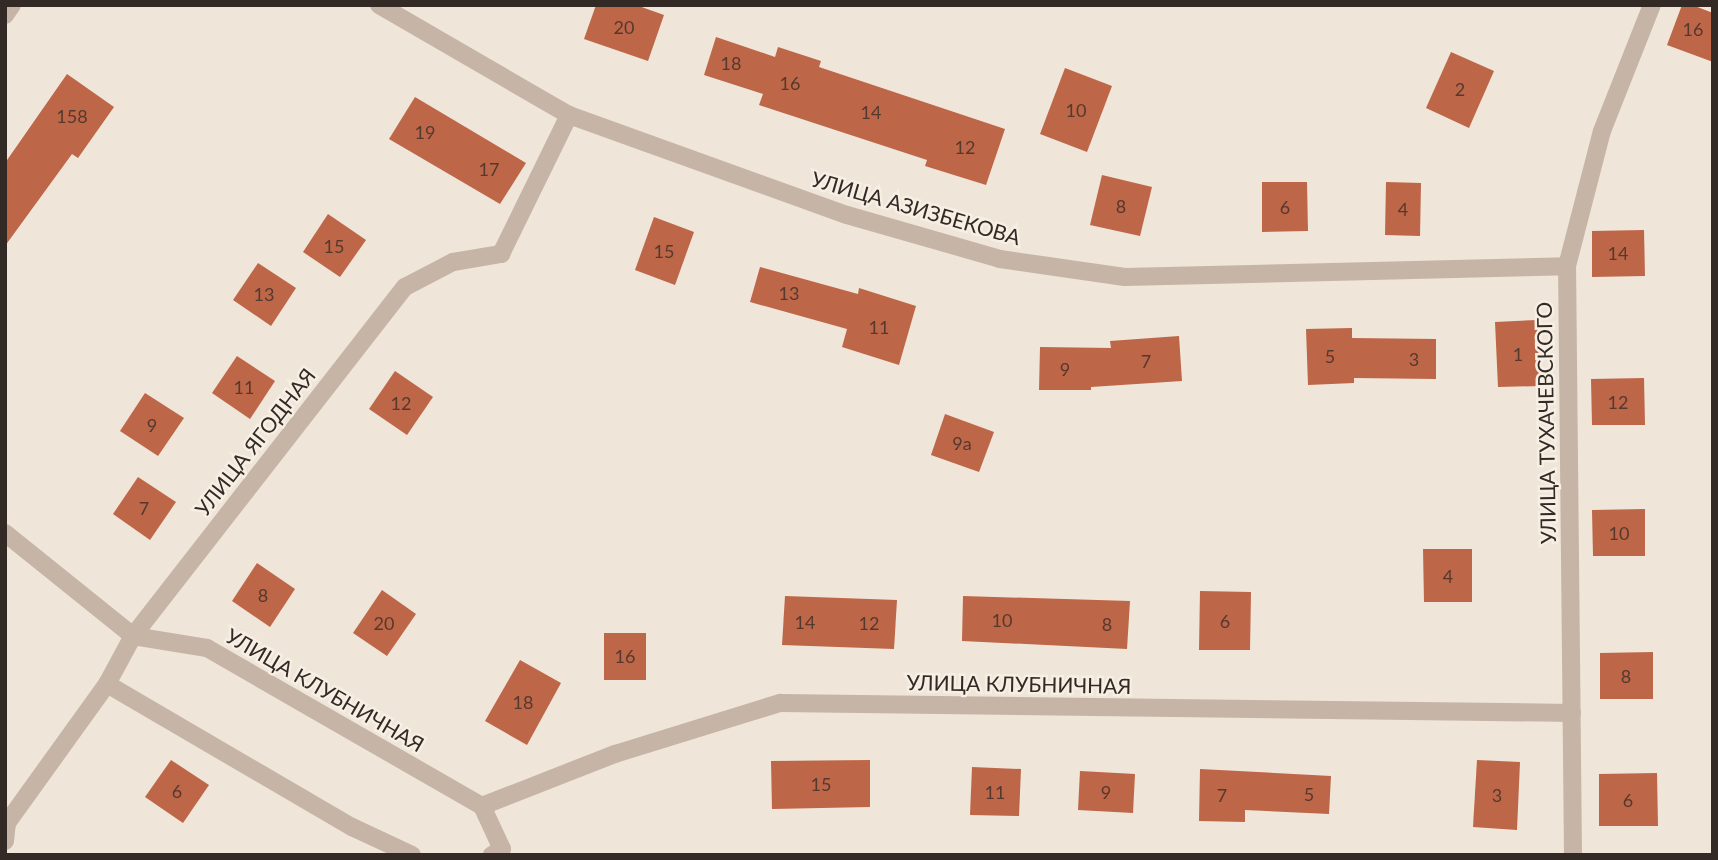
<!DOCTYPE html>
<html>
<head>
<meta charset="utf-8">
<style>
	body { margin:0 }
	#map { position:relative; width:1718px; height:860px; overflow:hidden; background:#efe5d9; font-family:Lato,sans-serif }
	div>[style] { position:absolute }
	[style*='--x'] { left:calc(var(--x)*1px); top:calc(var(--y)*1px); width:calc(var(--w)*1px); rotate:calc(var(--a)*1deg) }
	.building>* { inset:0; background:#be6648 }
	.minor>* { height:18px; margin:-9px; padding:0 9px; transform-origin:9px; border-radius:9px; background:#c6b5a6 }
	span { translate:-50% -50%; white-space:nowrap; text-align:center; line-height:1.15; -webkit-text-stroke:5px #f7efe4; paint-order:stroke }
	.number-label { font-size:18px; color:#56392e }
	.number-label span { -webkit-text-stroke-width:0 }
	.street-label { font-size:21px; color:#332a26 }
	.frame { position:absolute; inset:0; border:7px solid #332a26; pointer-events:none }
</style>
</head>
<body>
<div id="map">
	<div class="building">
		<div style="clip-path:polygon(596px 5px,636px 5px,664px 15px,648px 61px,584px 39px)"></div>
		<div style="clip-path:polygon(1682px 5px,1692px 5px,1713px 13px,1713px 62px,1667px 45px)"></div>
		<div style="clip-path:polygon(716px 37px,775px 57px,778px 47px,821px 61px,819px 67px,1005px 129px,986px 185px,925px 166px,927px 160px,759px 105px,763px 94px,704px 75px)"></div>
		<div style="clip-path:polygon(1451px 52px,1494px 71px,1469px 128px,1426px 108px)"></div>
		<div style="clip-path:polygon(1065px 68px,1112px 86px,1087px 152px,1040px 134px)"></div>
		<div style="clip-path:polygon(67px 74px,114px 107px,78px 158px,72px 154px,5px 246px,5px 163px)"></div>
		<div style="clip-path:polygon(415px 97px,526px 163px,500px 204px,389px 139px)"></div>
		<div style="clip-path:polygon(1102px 175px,1152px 187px,1140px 236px,1090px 225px)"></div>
		<div style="clip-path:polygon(1262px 182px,1307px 182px,1308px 231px,1262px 232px)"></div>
		<div style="clip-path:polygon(1386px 182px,1421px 183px,1420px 236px,1385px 235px)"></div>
		<div style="clip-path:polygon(328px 214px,366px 240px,340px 277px,303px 252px)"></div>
		<div style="clip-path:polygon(654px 217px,694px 232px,675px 285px,635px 270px)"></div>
		<div style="clip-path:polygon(1644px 230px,1645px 276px,1592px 277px,1592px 231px)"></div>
		<div style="clip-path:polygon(258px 263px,296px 288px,271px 326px,233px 300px)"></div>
		<div style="clip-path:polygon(760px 267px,858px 294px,859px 288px,916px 306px,899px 365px,842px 347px,847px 329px,750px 302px)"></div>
		<div style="clip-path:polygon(1537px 320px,1540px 386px,1498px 387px,1495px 322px)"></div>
		<div style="clip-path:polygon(1352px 328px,1352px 338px,1436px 339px,1436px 379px,1354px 378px,1354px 383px,1308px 385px,1306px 329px)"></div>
		<div style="clip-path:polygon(1179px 336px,1182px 381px,1091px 387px,1091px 390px,1039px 390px,1040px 347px,1111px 348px,1110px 341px)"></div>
		<div style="clip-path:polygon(237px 356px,275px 381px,250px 419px,212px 393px)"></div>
		<div style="clip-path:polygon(395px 371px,433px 397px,407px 435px,369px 409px)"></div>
		<div style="clip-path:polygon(1644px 378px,1645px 425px,1592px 425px,1591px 379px)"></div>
		<div style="clip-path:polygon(145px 393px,184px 418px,158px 456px,120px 431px)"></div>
		<div style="clip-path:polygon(945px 414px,994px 432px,979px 472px,931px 455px)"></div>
		<div style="clip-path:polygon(138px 477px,176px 502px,150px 540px,113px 514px)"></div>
		<div style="clip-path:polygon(1645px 509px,1645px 556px,1593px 556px,1592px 510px)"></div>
		<div style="clip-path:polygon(1423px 549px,1472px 549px,1472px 602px,1424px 602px)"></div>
		<div style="clip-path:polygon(257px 563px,295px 589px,270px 627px,232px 601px)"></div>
		<div style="clip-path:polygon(382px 590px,416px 614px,387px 656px,353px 633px)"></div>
		<div style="clip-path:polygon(1200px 591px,1251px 592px,1250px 650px,1199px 650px)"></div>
		<div style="clip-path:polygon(785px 596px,897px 600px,894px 649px,782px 645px)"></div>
		<div style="clip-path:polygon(963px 596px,1130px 601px,1127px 649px,962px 641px)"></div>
		<div style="clip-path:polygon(604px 633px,646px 633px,646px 680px,604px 680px)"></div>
		<div style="clip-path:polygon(1653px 652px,1653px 699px,1600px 699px,1600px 653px)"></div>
		<div style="clip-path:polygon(520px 660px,561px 683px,527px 745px,485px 721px)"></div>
		<div style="clip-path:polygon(171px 760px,209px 785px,183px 823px,145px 797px)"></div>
		<div style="clip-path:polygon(870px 760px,870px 807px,772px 809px,771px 761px)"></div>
		<div style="clip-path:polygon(1477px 760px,1520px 762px,1517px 830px,1473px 827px)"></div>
		<div style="clip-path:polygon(972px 767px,1021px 769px,1019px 816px,970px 815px)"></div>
		<div style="clip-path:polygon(1200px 769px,1331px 776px,1329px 814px,1245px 810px,1245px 822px,1199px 821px)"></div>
		<div style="clip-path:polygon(1080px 771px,1135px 774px,1133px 813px,1078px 810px)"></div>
		<div style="clip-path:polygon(1657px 773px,1658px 826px,1599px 826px,1599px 774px)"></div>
	</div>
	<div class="minor">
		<div style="--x:379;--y:5;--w:220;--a:30.1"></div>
		<div style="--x:569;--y:115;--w:295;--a:19.8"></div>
		<div style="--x:847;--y:215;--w:159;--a:16"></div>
		<div style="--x:1000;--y:259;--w:126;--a:8.2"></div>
		<div style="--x:1125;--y:277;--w:442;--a:-1.4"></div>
		<div style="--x:5;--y:15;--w:12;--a:-55"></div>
		<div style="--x:5;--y:533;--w:164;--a:38.8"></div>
		<div style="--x:133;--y:636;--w:75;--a:9.2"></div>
		<div style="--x:207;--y:648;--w:317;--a:29.9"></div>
		<div style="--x:482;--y:806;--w:47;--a:65.1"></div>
		<div style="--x:502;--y:849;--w:12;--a:149"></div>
		<div style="--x:107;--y:684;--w:284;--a:30.3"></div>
		<div style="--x:352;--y:827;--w:66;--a:25"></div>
		<div style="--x:482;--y:806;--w:143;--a:-21.4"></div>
		<div style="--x:615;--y:754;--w:173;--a:-17.2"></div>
		<div style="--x:780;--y:703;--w:792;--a:0.72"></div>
		<div style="--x:5;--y:841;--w:18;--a:-84"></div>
		<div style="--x:7;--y:823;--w:171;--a:-54.3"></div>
		<div style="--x:107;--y:684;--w:55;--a:-61.6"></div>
		<div style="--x:133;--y:636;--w:442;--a:-52.1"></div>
		<div style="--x:405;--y:287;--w:54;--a:-27.5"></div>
		<div style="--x:453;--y:262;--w:49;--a:-9.5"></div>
		<div style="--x:501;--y:254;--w:155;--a:-63.9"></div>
		<div style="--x:1573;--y:855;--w:589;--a:-90.58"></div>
		<div style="--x:1567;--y:266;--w:139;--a:-75.5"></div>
		<div style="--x:1602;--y:131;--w:136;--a:-68.4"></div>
	</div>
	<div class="number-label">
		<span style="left:624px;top:27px">20</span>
		<span style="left:1693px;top:29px">16</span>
		<span style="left:731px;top:63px">18</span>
		<span style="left:790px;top:83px">16</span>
		<span style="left:1460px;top:89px">2</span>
		<span style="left:1076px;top:110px">10</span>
		<span style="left:871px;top:112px">14</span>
		<span style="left:72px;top:116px">158</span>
		<span style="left:425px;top:132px">19</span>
		<span style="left:965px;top:147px">12</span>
		<span style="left:489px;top:169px">17</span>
		<span style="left:1121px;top:206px">8</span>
		<span style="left:1285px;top:207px">6</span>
		<span style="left:1403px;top:209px">4</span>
		<span style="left:334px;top:246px">15</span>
		<span style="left:664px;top:251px">15</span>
		<span style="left:1618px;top:253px">14</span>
		<span style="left:789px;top:293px">13</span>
		<span style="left:264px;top:294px">13</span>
		<span style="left:879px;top:327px">11</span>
		<span style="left:1518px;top:354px">1</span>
		<span style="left:1330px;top:356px">5</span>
		<span style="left:1414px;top:359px">3</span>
		<span style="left:1146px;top:361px">7</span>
		<span style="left:1065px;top:369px">9</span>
		<span style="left:244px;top:387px">11</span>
		<span style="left:1618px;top:402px">12</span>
		<span style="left:401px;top:403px">12</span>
		<span style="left:152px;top:425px">9</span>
		<span style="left:962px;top:443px">9а</span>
		<span style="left:144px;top:508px">7</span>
		<span style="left:1619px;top:533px">10</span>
		<span style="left:1448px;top:576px">4</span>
		<span style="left:263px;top:595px">8</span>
		<span style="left:1002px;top:620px">10</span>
		<span style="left:1225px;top:621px">6</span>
		<span style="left:805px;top:622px">14</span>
		<span style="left:384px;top:623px">20</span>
		<span style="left:869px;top:623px">12</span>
		<span style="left:1107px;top:624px">8</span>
		<span style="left:625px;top:656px">16</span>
		<span style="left:1626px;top:676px">8</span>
		<span style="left:523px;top:702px">18</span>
		<span style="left:821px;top:784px">15</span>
		<span style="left:177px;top:791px">6</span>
		<span style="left:995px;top:792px">11</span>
		<span style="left:1106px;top:792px">9</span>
		<span style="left:1309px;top:794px">5</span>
		<span style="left:1222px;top:795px">7</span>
		<span style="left:1497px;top:795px">3</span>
		<span style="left:1628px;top:800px">6</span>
	</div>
	<div class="street-label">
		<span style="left:916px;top:208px;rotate:16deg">УЛИЦА АЗИЗБЕКОВА</span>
		<span style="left:1546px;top:423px;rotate:-91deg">УЛИЦА ТУХАЧЕВСКОГО</span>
		<span style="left:255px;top:442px;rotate:-52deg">УЛИЦА ЯГОДНАЯ</span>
		<span style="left:1019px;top:684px;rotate:1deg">УЛИЦА КЛУБНИЧНАЯ</span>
		<span style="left:325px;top:690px;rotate:30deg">УЛИЦА КЛУБНИЧНАЯ</span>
	</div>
	<div class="frame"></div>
</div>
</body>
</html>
